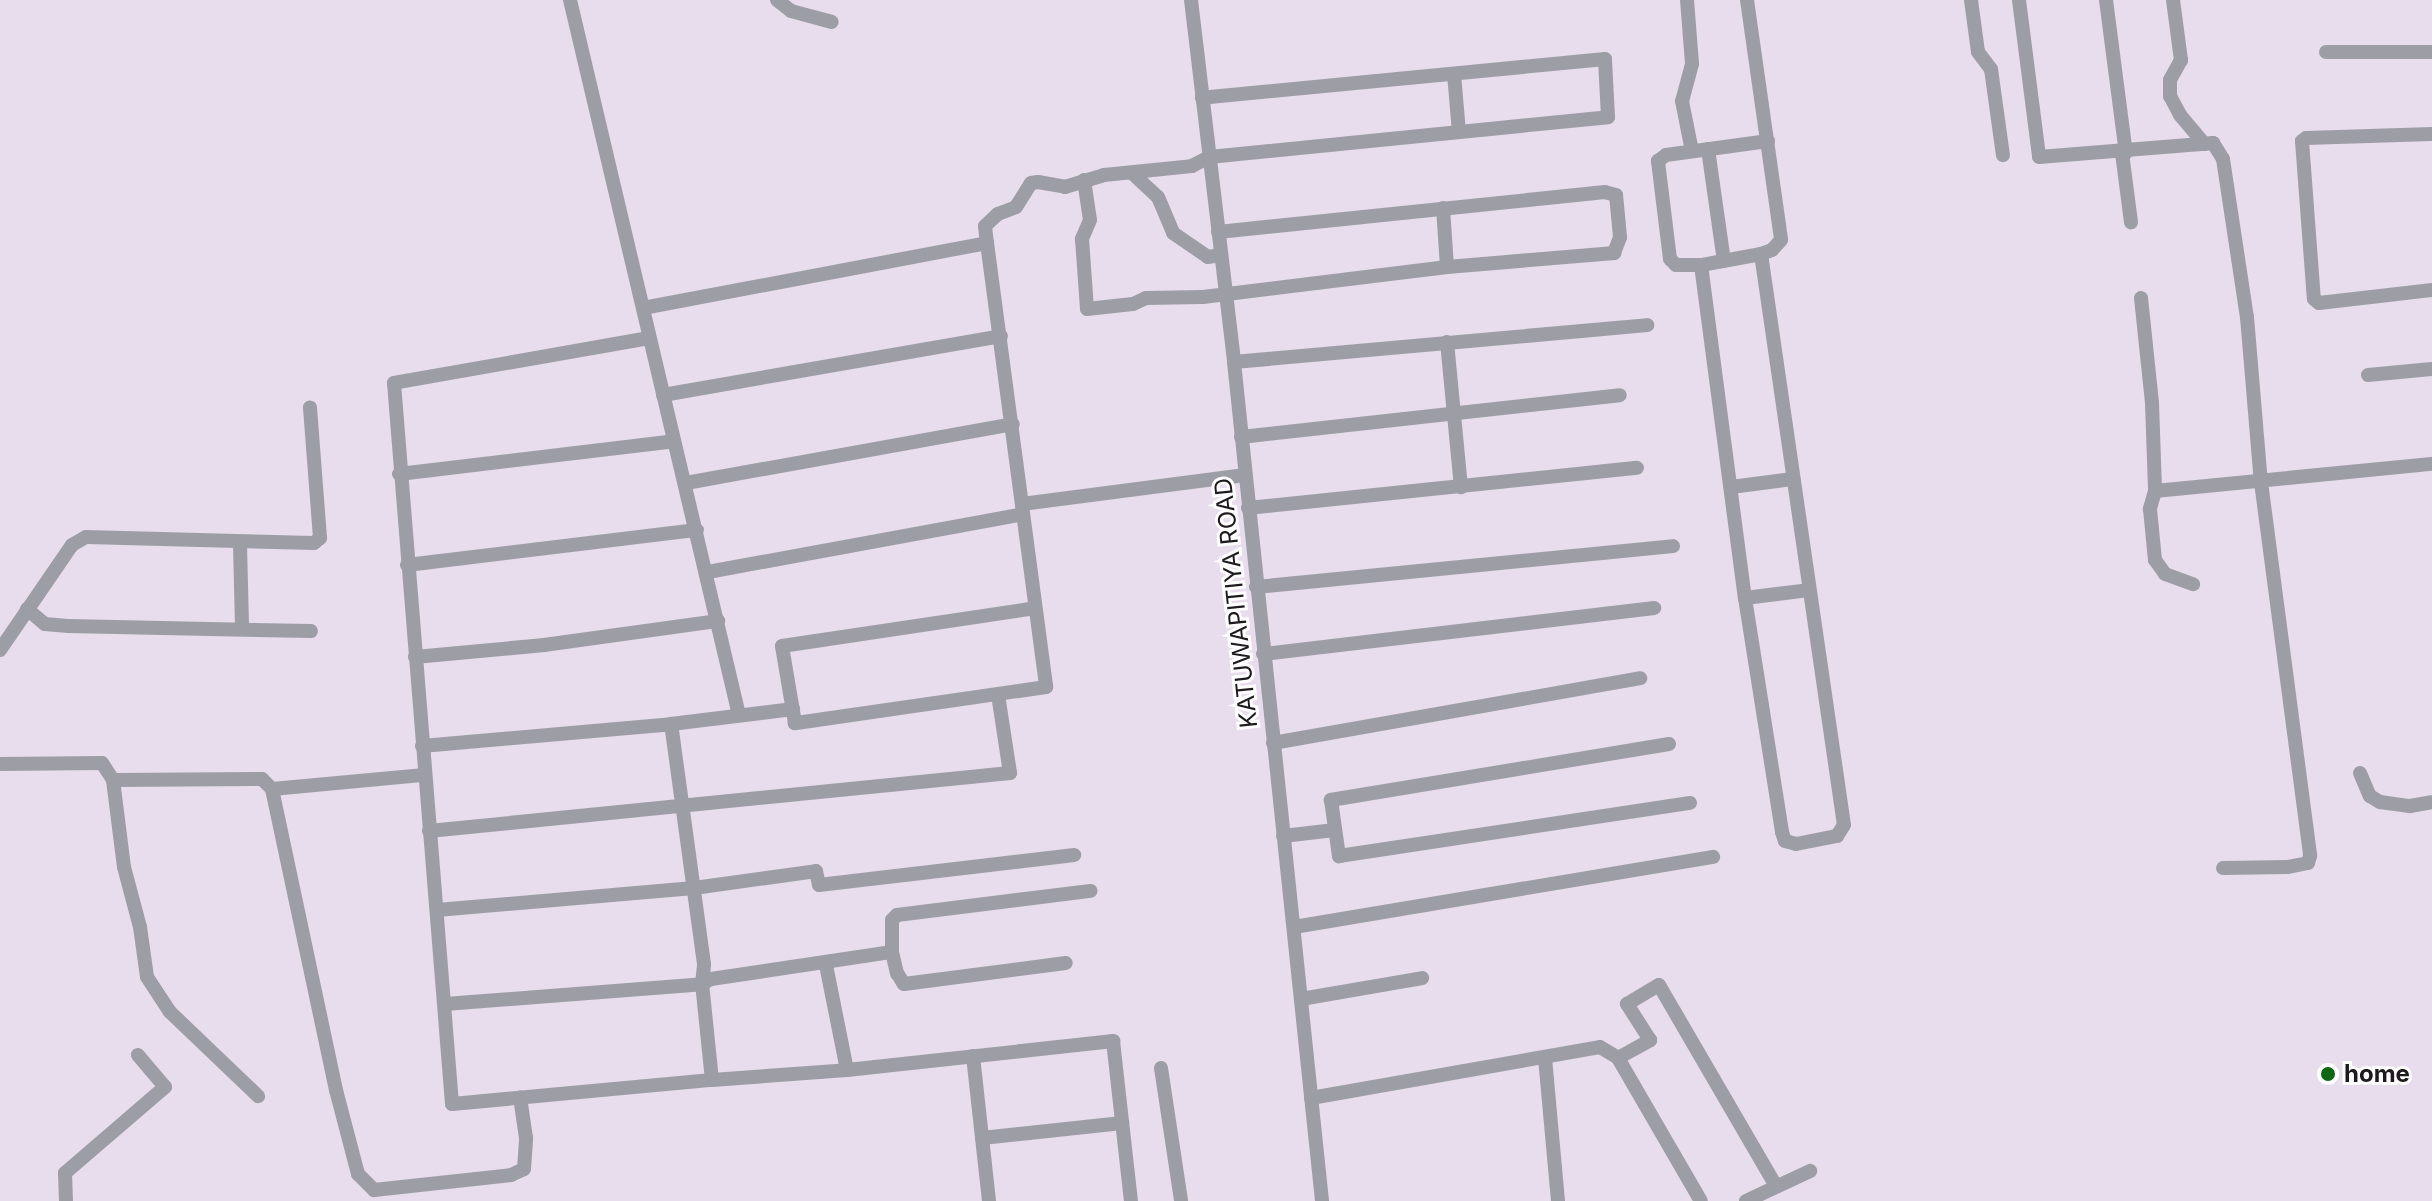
<!DOCTYPE html>
<html>
<head>
<meta charset="utf-8">
<style>
	body { margin:0 }
	#map { position:relative; width:2432px; height:1201px; overflow:hidden; background:#e8ddec; font-family:Inter,sans-serif }
	div>[style] { position:absolute }
	[style*='--x'] { left:calc(var(--x)*1px); top:calc(var(--y)*1px); width:calc(var(--w)*1px); rotate:calc(var(--a)*1deg) }
	.minor>* { height:14px; margin:-7px; padding:0 7px; transform-origin:7px; border-radius:7px; background:#9d9ea5 }
	.dots>* { width:22px; height:22px; translate:-50% -50%; box-sizing:border-box; border:4px solid #fff; border-radius:50% }
	span { translate:-50% -50%; white-space:nowrap; text-align:center; line-height:1.15; -webkit-text-stroke:6px #fff; paint-order:stroke }
	.street-label { font-size:24px; color:#1d191f }
	.poi-label { font-size:24px; color:#1d191f; font-weight:700 }
	.left { translate:0 -50%; text-align:left }
</style>
</head>
<body>
<div id="map">
	<div class="minor">
		<div style="--x:570;--y:0;--w:735;--a:76.7"></div>
		<div style="--x:777;--y:0;--w:18;--a:38"></div>
		<div style="--x:791;--y:11;--w:42;--a:15"></div>
		<div style="--x:1191;--y:0;--w:365;--a:83.2"></div>
		<div style="--x:1234;--y:362;--w:844;--a:84.01"></div>
		<div style="--x:1687;--y:0;--w:64;--a:85.5"></div>
		<div style="--x:1692;--y:64;--w:38;--a:105"></div>
		<div style="--x:1682;--y:101;--w:51;--a:78.7"></div>
		<div style="--x:1747;--y:0;--w:242;--a:81.9"></div>
		<div style="--x:1781;--y:240;--w:13;--a:132"></div>
		<div style="--x:1772;--y:250;--w:12;--a:160"></div>
		<div style="--x:1761;--y:254;--w:61;--a:169.6"></div>
		<div style="--x:1701;--y:265;--w:336;--a:82.5"></div>
		<div style="--x:1745;--y:598;--w:237;--a:81"></div>
		<div style="--x:1782;--y:832;--w:9;--a:72"></div>
		<div style="--x:1785;--y:841;--w:11;--a:15"></div>
		<div style="--x:1796;--y:844;--w:42;--a:-11"></div>
		<div style="--x:1837;--y:836;--w:13;--a:-58"></div>
		<div style="--x:1844;--y:825;--w:577;--a:-98.27"></div>
		<div style="--x:1971;--y:0;--w:52;--a:82.3"></div>
		<div style="--x:1978;--y:52;--w:21;--a:53"></div>
		<div style="--x:1991;--y:69;--w:87;--a:82.1"></div>
		<div style="--x:2019;--y:0;--w:158;--a:82.7"></div>
		<div style="--x:2039;--y:157;--w:175;--a:-4.6"></div>
		<div style="--x:2213;--y:143;--w:19;--a:58"></div>
		<div style="--x:2223;--y:159;--w:160;--a:81.4"></div>
		<div style="--x:2247;--y:317;--w:166;--a:85.2"></div>
		<div style="--x:2261;--y:482;--w:377;--a:82.5"></div>
		<div style="--x:2310;--y:856;--w:7;--a:106"></div>
		<div style="--x:2308;--y:863;--w:21;--a:169"></div>
		<div style="--x:2287;--y:867;--w:64;--a:179.1"></div>
		<div style="--x:2106;--y:0;--w:154;--a:82.6"></div>
		<div style="--x:2173;--y:0;--w:61;--a:82.4"></div>
		<div style="--x:2181;--y:60;--w:23;--a:119"></div>
		<div style="--x:2170;--y:80;--w:16;--a:90"></div>
		<div style="--x:2170;--y:96;--w:21;--a:62"></div>
		<div style="--x:2180;--y:115;--w:38;--a:50"></div>
		<div style="--x:2326;--y:52;--w:106;--a:0"></div>
		<div style="--x:1454;--y:74;--w:58;--a:85.1"></div>
		<div style="--x:2432;--y:134;--w:126;--a:178.2"></div>
		<div style="--x:2306;--y:138;--w:5;--a:143"></div>
		<div style="--x:2302;--y:141;--w:158;--a:85.7"></div>
		<div style="--x:2314;--y:299;--w:6;--a:39"></div>
		<div style="--x:2319;--y:303;--w:114;--a:-6.6"></div>
		<div style="--x:1708;--y:149;--w:113;--a:81.9"></div>
		<div style="--x:2122;--y:153;--w:70;--a:82.6"></div>
		<div style="--x:1132;--y:173;--w:35;--a:43"></div>
		<div style="--x:1158;--y:197;--w:39;--a:67"></div>
		<div style="--x:1173;--y:233;--w:42;--a:34.4"></div>
		<div style="--x:1208;--y:257;--w:12;--a:-9"></div>
		<div style="--x:1084;--y:180;--w:40;--a:81.5"></div>
		<div style="--x:1090;--y:220;--w:21;--a:113"></div>
		<div style="--x:1082;--y:239;--w:70;--a:85.9"></div>
		<div style="--x:1087;--y:309;--w:46;--a:-6.2"></div>
		<div style="--x:1133;--y:304;--w:14;--a:-25"></div>
		<div style="--x:1146;--y:298;--w:57;--a:-1"></div>
		<div style="--x:1203;--y:297;--w:246;--a:-7"></div>
		<div style="--x:1447;--y:267;--w:168;--a:-4.8"></div>
		<div style="--x:1614;--y:253;--w:17;--a:-69"></div>
		<div style="--x:1620;--y:237;--w:42;--a:-95.4"></div>
		<div style="--x:1616;--y:195;--w:11;--a:-165"></div>
		<div style="--x:1605;--y:192;--w:389;--a:174.1"></div>
		<div style="--x:1443;--y:208;--w:59;--a:86.1"></div>
		<div style="--x:987;--y:243;--w:17;--a:-97"></div>
		<div style="--x:985;--y:226;--w:18;--a:-43"></div>
		<div style="--x:998;--y:214;--w:19;--a:-21"></div>
		<div style="--x:1016;--y:207;--w:28;--a:-58"></div>
		<div style="--x:1031;--y:183;--w:7;--a:-8"></div>
		<div style="--x:1038;--y:182;--w:27;--a:10"></div>
		<div style="--x:1065;--y:187;--w:41;--a:-17.1"></div>
		<div style="--x:1104;--y:175;--w:88;--a:-5.8"></div>
		<div style="--x:1192;--y:166;--w:19;--a:-28"></div>
		<div style="--x:1209;--y:157;--w:401;--a:-5.7"></div>
		<div style="--x:1608;--y:117;--w:58;--a:-93"></div>
		<div style="--x:1605;--y:59;--w:405;--a:174.5"></div>
		<div style="--x:1701;--y:265;--w:25;--a:180"></div>
		<div style="--x:1676;--y:265;--w:8;--a:-135"></div>
		<div style="--x:1670;--y:259;--w:99;--a:-97"></div>
		<div style="--x:1658;--y:161;--w:10;--a:-37"></div>
		<div style="--x:1666;--y:155;--w:103;--a:-7.8"></div>
		<div style="--x:2141;--y:298;--w:106;--a:84"></div>
		<div style="--x:2152;--y:403;--w:88;--a:88"></div>
		<div style="--x:2155;--y:491;--w:19;--a:106"></div>
		<div style="--x:2150;--y:509;--w:51;--a:84.4"></div>
		<div style="--x:2155;--y:560;--w:17;--a:54"></div>
		<div style="--x:2165;--y:574;--w:30;--a:20"></div>
		<div style="--x:643;--y:308;--w:350;--a:-10.7"></div>
		<div style="--x:987;--y:243;--w:448;--a:82.4"></div>
		<div style="--x:1046;--y:687;--w:254;--a:171.8"></div>
		<div style="--x:795;--y:723;--w:78;--a:-99.6"></div>
		<div style="--x:782;--y:646;--w:256;--a:-8.5"></div>
		<div style="--x:649;--y:338;--w:259;--a:170"></div>
		<div style="--x:394;--y:383;--w:723;--a:85.4"></div>
		<div style="--x:452;--y:1104;--w:261;--a:-5.3"></div>
		<div style="--x:712;--y:1080;--w:97;--a:-95.9"></div>
		<div style="--x:702;--y:984;--w:20;--a:-84"></div>
		<div style="--x:704;--y:964;--w:242;--a:-97.8"></div>
		<div style="--x:671;--y:724;--w:123;--a:-7"></div>
		<div style="--x:1447;--y:342;--w:146;--a:84.5"></div>
		<div style="--x:1234;--y:362;--w:415;--a:-5.1"></div>
		<div style="--x:2368;--y:375;--w:64;--a:-5.4"></div>
		<div style="--x:663;--y:395;--w:343;--a:-9.9"></div>
		<div style="--x:1241;--y:437;--w:381;--a:-6.3"></div>
		<div style="--x:399;--y:474;--w:277;--a:-6.8"></div>
		<div style="--x:686;--y:483;--w:332;--a:-10.2"></div>
		<div style="--x:1731;--y:487;--w:63;--a:-7.4"></div>
		<div style="--x:2155;--y:491;--w:278;--a:-5.6"></div>
		<div style="--x:1022;--y:504;--w:225;--a:-7.4"></div>
		<div style="--x:1248;--y:508;--w:391;--a:-5.9"></div>
		<div style="--x:240;--y:544;--w:84;--a:88.6"></div>
		<div style="--x:407;--y:565;--w:292;--a:-6.9"></div>
		<div style="--x:708;--y:572;--w:320;--a:-10.4"></div>
		<div style="--x:1256;--y:587;--w:419;--a:-5.6"></div>
		<div style="--x:1745;--y:598;--w:64;--a:-7.1"></div>
		<div style="--x:27;--y:609;--w:23;--a:40"></div>
		<div style="--x:45;--y:624;--w:23;--a:5"></div>
		<div style="--x:68;--y:626;--w:243;--a:1.2"></div>
		<div style="--x:0;--y:650;--w:127;--a:-55.6"></div>
		<div style="--x:72;--y:545;--w:16;--a:-30"></div>
		<div style="--x:86;--y:537;--w:228;--a:1.5"></div>
		<div style="--x:314;--y:543;--w:8;--a:-40"></div>
		<div style="--x:320;--y:538;--w:131;--a:-94.4"></div>
		<div style="--x:1263;--y:654;--w:394;--a:-6.7"></div>
		<div style="--x:415;--y:657;--w:130;--a:-5.3"></div>
		<div style="--x:544;--y:645;--w:176;--a:-7.9"></div>
		<div style="--x:1273;--y:743;--w:373;--a:-10"></div>
		<div style="--x:1669;--y:744;--w:343;--a:170.6"></div>
		<div style="--x:1331;--y:800;--w:57;--a:81.9"></div>
		<div style="--x:1339;--y:856;--w:355;--a:-8.6"></div>
		<div style="--x:422;--y:746;--w:250;--a:-5"></div>
		<div style="--x:0;--y:764;--w:102;--a:-0.6"></div>
		<div style="--x:102;--y:763;--w:20;--a:57"></div>
		<div style="--x:113;--y:780;--w:149;--a:-0.4"></div>
		<div style="--x:262;--y:779;--w:14;--a:45"></div>
		<div style="--x:272;--y:789;--w:153;--a:-5.3"></div>
		<div style="--x:2360;--y:773;--w:25;--a:67"></div>
		<div style="--x:2370;--y:796;--w:12;--a:31"></div>
		<div style="--x:2380;--y:802;--w:30;--a:8"></div>
		<div style="--x:2410;--y:806;--w:22;--a:-10"></div>
		<div style="--x:113;--y:780;--w:88;--a:82.8"></div>
		<div style="--x:124;--y:867;--w:62;--a:75.1"></div>
		<div style="--x:140;--y:927;--w:50;--a:82"></div>
		<div style="--x:147;--y:977;--w:42;--a:56.7"></div>
		<div style="--x:170;--y:1012;--w:122;--a:43.7"></div>
		<div style="--x:272;--y:789;--w:308;--a:78"></div>
		<div style="--x:336;--y:1090;--w:87;--a:75.3"></div>
		<div style="--x:358;--y:1174;--w:23;--a:45"></div>
		<div style="--x:374;--y:1190;--w:138;--a:-6.2"></div>
		<div style="--x:511;--y:1175;--w:14;--a:-25"></div>
		<div style="--x:524;--y:1169;--w:31;--a:-86"></div>
		<div style="--x:526;--y:1138;--w:41;--a:-98.3"></div>
		<div style="--x:429;--y:831;--w:584;--a:-5.7"></div>
		<div style="--x:1010;--y:773;--w:79;--a:-98.7"></div>
		<div style="--x:1283;--y:836;--w:52;--a:-6.6"></div>
		<div style="--x:437;--y:910;--w:258;--a:-4.9"></div>
		<div style="--x:694;--y:888;--w:123;--a:-7.9"></div>
		<div style="--x:816;--y:871;--w:14;--a:78"></div>
		<div style="--x:819;--y:885;--w:257;--a:-6.7"></div>
		<div style="--x:1294;--y:927;--w:425;--a:-9.5"></div>
		<div style="--x:892;--y:952;--w:32;--a:-90"></div>
		<div style="--x:892;--y:920;--w:7;--a:-45"></div>
		<div style="--x:897;--y:915;--w:195;--a:-7.1"></div>
		<div style="--x:1301;--y:999;--w:123;--a:-9.8"></div>
		<div style="--x:445;--y:1004;--w:258;--a:-4.4"></div>
		<div style="--x:702;--y:984;--w:10;--a:-29"></div>
		<div style="--x:711;--y:979;--w:183;--a:-8.5"></div>
		<div style="--x:892;--y:952;--w:22;--a:77"></div>
		<div style="--x:897;--y:973;--w:13;--a:58"></div>
		<div style="--x:904;--y:984;--w:163;--a:-7.4"></div>
		<div style="--x:973;--y:1056;--w:146;--a:83.7"></div>
		<div style="--x:1545;--y:1058;--w:144;--a:84.8"></div>
		<div style="--x:1618;--y:1058;--w:37;--a:-29"></div>
		<div style="--x:1650;--y:1040;--w:43;--a:-122.6"></div>
		<div style="--x:1627;--y:1004;--w:37;--a:-31"></div>
		<div style="--x:1659;--y:985;--w:233;--a:59.8"></div>
		<div style="--x:1161;--y:1068;--w:134;--a:81.4"></div>
		<div style="--x:847;--y:1070;--w:268;--a:-6.2"></div>
		<div style="--x:1113;--y:1041;--w:161;--a:83.6"></div>
		<div style="--x:712;--y:1080;--w:135;--a:-4.2"></div>
		<div style="--x:847;--y:1070;--w:107;--a:-101.3"></div>
		<div style="--x:1311;--y:1098;--w:293;--a:-10"></div>
		<div style="--x:1600;--y:1047;--w:21;--a:31"></div>
		<div style="--x:1618;--y:1058;--w:165;--a:59.9"></div>
		<div style="--x:982;--y:1138;--w:141;--a:-6.1"></div>
		<div style="--x:66;--y:1201;--w:28;--a:-92"></div>
		<div style="--x:65;--y:1173;--w:132;--a:-40.7"></div>
		<div style="--x:165;--y:1087;--w:42;--a:-130.2"></div>
		<div style="--x:1746;--y:1201;--w:71;--a:-25.1"></div>
	</div>
	<div class="dots">
		<div style="left:2328px;top:1074px;background:#0c6810"></div>
	</div>
	<div class="street-label">
		<span style="left:1236px;top:603px;rotate:-96deg">KATUWAPITIYA ROAD</span>
	</div>
	<div class="poi-label">
		<span class="left" style="left:2344px;top:1074px">home</span>
	</div>
</div>
</body>
</html>
